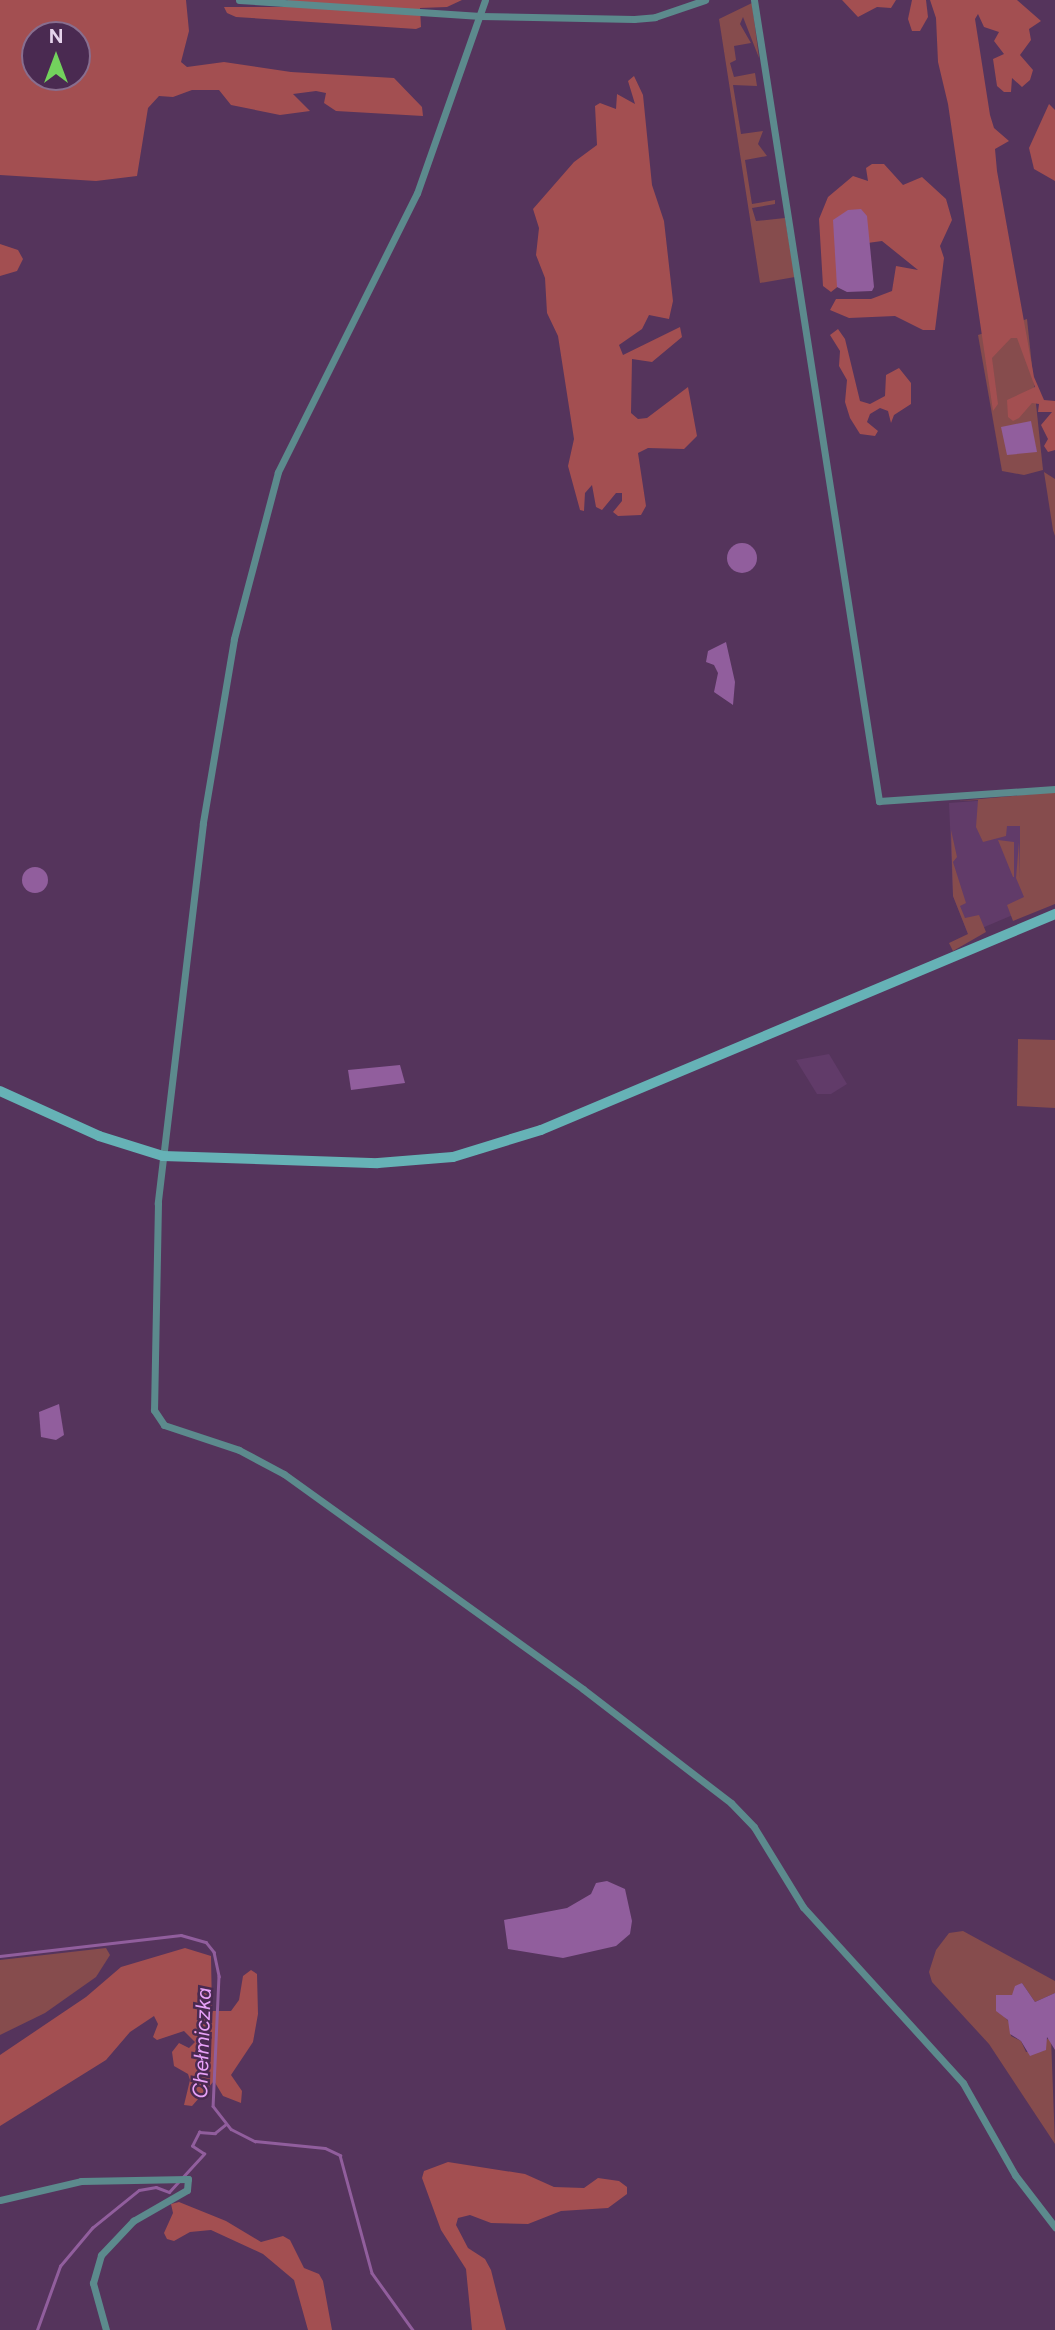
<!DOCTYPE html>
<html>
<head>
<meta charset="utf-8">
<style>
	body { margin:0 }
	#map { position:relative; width:1055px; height:2330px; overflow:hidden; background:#55345c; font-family:Figtree,sans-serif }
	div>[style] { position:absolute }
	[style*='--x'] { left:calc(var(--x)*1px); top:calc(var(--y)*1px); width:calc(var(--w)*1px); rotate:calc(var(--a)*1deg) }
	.built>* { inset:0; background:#613b69 }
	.green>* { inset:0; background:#864c4d }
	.forest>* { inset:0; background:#a34f51 }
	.water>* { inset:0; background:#915e9d }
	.round { border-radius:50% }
	.stream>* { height:2.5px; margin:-1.25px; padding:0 1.25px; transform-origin:1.25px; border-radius:1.25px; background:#915e9d }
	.minor>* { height:7px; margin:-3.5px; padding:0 3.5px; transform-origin:3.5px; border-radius:3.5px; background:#5c8a8d }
	.secondary>* { height:10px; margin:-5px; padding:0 5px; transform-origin:5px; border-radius:5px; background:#66b2b6 }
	span { translate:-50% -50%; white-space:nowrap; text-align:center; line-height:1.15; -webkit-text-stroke:5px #4a2a51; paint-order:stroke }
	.water-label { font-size:21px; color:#e8a1f8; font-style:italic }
	.north { position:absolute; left:21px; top:21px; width:70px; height:70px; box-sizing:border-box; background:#4a2a51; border:2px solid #886e8f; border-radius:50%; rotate:0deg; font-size:19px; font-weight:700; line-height:28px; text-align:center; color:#e6d3eb }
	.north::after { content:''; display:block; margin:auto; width:24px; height:32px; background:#73d25d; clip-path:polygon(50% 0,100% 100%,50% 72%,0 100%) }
</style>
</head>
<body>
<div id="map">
	<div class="built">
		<div style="clip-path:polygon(1055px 795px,1055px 897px,968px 934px,953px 896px,949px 803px)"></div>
		<div style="clip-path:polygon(829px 1054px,847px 1084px,831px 1094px,817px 1094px,796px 1060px)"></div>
	</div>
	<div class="green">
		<div style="clip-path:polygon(752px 3px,759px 58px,743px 17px,740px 24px,751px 43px,734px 46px,736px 60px,730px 63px,734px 77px,755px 73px,757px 86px,733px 85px,741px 134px,763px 131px,758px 144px,767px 156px,745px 160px,752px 204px,775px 200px,775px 204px,752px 208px,756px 221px,785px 218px,795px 277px,760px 283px,719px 19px)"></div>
		<div style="clip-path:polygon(1027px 319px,1043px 470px,1024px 475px,1002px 471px,978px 335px)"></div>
		<div style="clip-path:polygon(1044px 472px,1055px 479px,1055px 536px,1053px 530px)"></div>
		<div style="clip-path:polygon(1055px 792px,1055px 904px,1013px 921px,1007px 905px,1024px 897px,1016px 878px,1019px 842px,1020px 879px,1020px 826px,1007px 826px,1006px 836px,983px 842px,976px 827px,978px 800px,958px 801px)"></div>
		<div style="clip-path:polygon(951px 830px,957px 857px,953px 862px,966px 903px,960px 906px,965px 918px,979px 915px,986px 932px,953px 951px,949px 943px,968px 934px,953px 896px)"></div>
		<div style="clip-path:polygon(998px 840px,1014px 842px,1014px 877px,1013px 877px)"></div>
		<div style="clip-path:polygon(1018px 1039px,1055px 1040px,1055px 1108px,1017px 1106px)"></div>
		<div style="clip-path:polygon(963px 1931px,1055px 1981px,1055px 1993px,1035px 2002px,1022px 1983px,1012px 1995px,1001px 1997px,996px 2007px,1010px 2023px,1011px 2036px,1021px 2041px,1026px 2052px,1044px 2051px,1045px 2040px,1051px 2038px,1055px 2144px,989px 2044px,932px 1982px,929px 1972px,936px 1950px,949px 1933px)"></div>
		<div style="clip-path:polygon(106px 1948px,110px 1955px,96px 1977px,45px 2013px,0 2035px,0 1960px)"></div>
	</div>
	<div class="forest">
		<div style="clip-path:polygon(evenodd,0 0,186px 0,189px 31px,181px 62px,187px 67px,224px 62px,291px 72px,394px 78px,422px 107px,423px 116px,336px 111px,324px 103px,326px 93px,316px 91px,293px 94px,310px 111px,280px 115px,231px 105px,219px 90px,192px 90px,173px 97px,159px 96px,148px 108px,137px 176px,96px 181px,0 175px,0 0,35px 35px,77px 35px,77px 77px,35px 77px,35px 35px)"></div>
		<div style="clip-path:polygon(288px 0,462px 0,447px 7px,420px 8px,421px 27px,416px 29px,236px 17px,227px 13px,224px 7px,283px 7px)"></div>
		<div style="clip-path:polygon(842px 0,896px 0,891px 8px,877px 7px,858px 17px)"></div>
		<div style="clip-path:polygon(912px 0,926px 0,928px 17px,920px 31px,912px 31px,908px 19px)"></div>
		<div style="clip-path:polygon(930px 0,1017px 0,1041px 21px,1029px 29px,1031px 40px,1020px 55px,1033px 70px,1030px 80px,1022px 87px,1012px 78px,1011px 92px,1004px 92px,997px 86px,993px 59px,1004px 54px,994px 41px,999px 32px,984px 27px,978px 14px,975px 19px,990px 115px,994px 128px,1009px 141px,995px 149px,997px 171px,1034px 377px,1044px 400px,1055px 401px,1055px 450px,1048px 452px,1044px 446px,1048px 439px,1041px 425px,1052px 412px,1038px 412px,1039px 404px,1032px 403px,1019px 418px,1013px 421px,1008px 417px,1007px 400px,1035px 387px,1017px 338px,1011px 338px,992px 358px,998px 404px,993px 411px,948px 104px,938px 62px,936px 18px)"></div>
		<div style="clip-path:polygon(634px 76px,643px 95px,652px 185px,664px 221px,673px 301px,669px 319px,649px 315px,642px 329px,619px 345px,623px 355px,680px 327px,682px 337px,652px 362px,632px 359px,631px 413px,638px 419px,647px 418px,688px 387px,697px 436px,684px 449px,648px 448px,638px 453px,646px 506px,641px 515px,618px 516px,613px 512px,622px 501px,622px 493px,616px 493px,602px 510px,596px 507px,592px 485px,585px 493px,584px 511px,580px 510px,568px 466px,574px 439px,558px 336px,547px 313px,545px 278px,536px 255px,539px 228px,533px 209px,574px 162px,597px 145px,595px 106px,600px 103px,616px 109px,617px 94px,635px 104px,628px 81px)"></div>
		<div style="clip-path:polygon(1049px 104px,1055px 110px,1055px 181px,1034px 169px,1029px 148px)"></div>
		<div style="clip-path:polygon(872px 164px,884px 164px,903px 185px,922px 177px,946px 199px,952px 220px,940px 246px,944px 258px,935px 330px,923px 330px,895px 316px,849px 318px,830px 310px,836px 299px,871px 299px,892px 291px,896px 266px,918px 270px,882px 241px,853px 245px,845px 281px,831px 292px,823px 286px,819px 219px,828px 197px,853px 176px,868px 181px,866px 168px)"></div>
		<div style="clip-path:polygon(0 244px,18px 250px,23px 259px,17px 271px,0 276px)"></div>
		<div style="clip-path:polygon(838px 329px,845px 339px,860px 401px,870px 404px,885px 396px,886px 375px,899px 368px,911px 383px,911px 404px,894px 415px,891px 423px,888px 411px,880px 408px,870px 414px,867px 422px,878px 431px,875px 436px,860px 434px,850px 418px,845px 402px,847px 380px,839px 366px,840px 351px,830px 335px)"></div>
		<div style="clip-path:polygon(185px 1948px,211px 1956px,212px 2011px,231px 2011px,239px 2000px,243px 1976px,251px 1970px,257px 1974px,258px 2014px,253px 2042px,231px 2075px,242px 2091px,241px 2103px,223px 2096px,214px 2081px,192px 2106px,184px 2105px,190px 2080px,188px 2074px,174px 2066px,172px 2052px,179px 2043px,189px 2048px,195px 2042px,184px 2031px,157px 2040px,153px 2037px,158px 2024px,154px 2016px,130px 2032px,106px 2060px,0 2126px,0 2055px,86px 1997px,121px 1967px)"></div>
		<div style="clip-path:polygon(448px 2162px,525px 2174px,554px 2187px,584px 2188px,598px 2178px,619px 2181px,627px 2187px,627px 2194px,608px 2208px,561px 2211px,528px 2224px,491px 2223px,470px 2215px,458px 2218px,456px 2225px,468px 2248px,485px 2259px,491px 2270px,506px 2330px,472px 2330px,466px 2269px,441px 2230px,422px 2178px,424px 2171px)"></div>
		<div style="clip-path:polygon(179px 2202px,226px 2221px,261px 2242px,283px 2236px,290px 2240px,304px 2268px,319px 2274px,323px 2281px,332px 2330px,308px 2330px,294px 2280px,263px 2254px,211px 2230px,190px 2232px,174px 2241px,167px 2239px,164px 2233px,173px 2213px,171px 2204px)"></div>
	</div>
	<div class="water">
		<div style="clip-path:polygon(861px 209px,867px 216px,874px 287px,872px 291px,847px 292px,837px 287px,833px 220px,848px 210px)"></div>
		<div style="clip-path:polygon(1031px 421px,1037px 452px,1007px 455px,1001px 427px)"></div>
		<div class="round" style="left:727px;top:543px;width:30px;height:30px"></div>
		<div style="clip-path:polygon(726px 642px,735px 682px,733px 705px,714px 692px,718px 673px,714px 665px,706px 662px,708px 651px)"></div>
		<div class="round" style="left:22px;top:867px;width:26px;height:26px"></div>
		<div style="clip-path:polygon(400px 1065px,405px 1083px,351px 1090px,348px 1070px)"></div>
		<div style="clip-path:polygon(59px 1404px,64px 1435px,56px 1440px,41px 1437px,39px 1412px)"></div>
		<div style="clip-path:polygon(607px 1881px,625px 1889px,632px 1921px,630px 1934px,616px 1946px,563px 1958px,508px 1949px,504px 1920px,567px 1908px,591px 1894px,596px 1883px)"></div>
		<div style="clip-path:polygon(1022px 1983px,1035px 2002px,1055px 1993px,1055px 2050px,1047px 2037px,1046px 2050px,1030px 2056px,1021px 2041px,1010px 2034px,1008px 2020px,996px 2011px,996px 1995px,1012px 1995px,1015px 1986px)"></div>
	</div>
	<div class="stream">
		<div style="--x:0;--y:1956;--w:182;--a:-6.6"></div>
		<div style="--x:181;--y:1935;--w:26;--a:16"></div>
		<div style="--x:206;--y:1942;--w:13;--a:51"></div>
		<div style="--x:214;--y:1952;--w:25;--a:78"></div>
		<div style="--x:219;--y:1976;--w:130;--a:92.6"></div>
		<div style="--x:213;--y:2106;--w:29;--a:52"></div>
		<div style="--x:231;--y:2129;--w:27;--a:27"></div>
		<div style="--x:255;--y:2141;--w:70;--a:5.7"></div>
		<div style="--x:325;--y:2148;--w:17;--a:25"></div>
		<div style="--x:340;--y:2155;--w:122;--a:74.8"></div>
		<div style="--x:372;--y:2273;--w:70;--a:54.3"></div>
		<div style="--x:37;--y:2330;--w:68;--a:-70.2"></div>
		<div style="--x:60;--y:2266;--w:50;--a:-49.9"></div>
		<div style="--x:92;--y:2228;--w:60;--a:-39"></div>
		<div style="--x:139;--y:2190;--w:17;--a:-10"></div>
		<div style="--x:156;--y:2187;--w:14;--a:21"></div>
		<div style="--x:169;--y:2192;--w:52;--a:-47.4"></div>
		<div style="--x:204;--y:2154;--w:14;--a:-146"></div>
		<div style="--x:192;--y:2146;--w:16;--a:-63"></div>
		<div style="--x:199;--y:2132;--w:16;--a:4"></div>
		<div style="--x:215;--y:2133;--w:13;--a:-39"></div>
	</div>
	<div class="minor">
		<div style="--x:239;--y:0;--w:242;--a:3.8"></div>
		<div style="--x:480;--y:16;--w:154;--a:1.1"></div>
		<div style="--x:634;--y:19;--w:21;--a:-5"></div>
		<div style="--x:655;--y:17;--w:53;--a:-18.8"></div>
		<div style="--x:485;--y:0;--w:205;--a:109.4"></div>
		<div style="--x:417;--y:193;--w:312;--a:116.5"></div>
		<div style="--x:278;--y:472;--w:173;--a:104.8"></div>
		<div style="--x:234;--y:639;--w:187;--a:99.6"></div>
		<div style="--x:203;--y:823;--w:383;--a:96.8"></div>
		<div style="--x:158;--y:1203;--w:207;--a:91.1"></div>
		<div style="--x:154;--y:1410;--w:18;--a:56"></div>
		<div style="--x:164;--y:1425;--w:79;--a:18.4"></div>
		<div style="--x:239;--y:1450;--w:51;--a:28.1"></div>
		<div style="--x:284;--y:1474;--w:368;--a:35.7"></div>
		<div style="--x:583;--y:1689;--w:187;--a:37.6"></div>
		<div style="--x:731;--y:1803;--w:33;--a:46"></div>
		<div style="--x:754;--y:1827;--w:94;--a:58.5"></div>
		<div style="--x:803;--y:1907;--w:238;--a:47.7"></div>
		<div style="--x:963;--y:2083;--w:106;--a:60.5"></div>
		<div style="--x:1015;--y:2175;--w:66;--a:52.4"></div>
		<div style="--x:754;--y:0;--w:811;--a:81.13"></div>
		<div style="--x:879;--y:801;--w:176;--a:-3.9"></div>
		<div style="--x:0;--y:2200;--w:83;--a:-13.2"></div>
		<div style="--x:81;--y:2181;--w:107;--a:-1.1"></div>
		<div style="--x:106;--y:2330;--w:49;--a:-105.5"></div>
		<div style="--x:93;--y:2283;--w:29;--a:-74"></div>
		<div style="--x:101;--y:2255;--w:47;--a:-46.7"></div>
		<div style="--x:133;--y:2221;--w:62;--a:-29.9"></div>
		<div style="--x:187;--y:2190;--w:11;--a:-85"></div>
	</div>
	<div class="secondary">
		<div style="--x:0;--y:1091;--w:109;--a:24.4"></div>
		<div style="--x:99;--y:1136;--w:67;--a:17.4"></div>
		<div style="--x:163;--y:1156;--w:215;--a:1.9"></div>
		<div style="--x:378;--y:1163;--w:75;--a:-4.6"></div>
		<div style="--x:453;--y:1157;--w:92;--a:-17.1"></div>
		<div style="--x:541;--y:1130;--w:558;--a:-22.79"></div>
	</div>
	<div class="water-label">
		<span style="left:202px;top:2043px;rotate:-88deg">Chełmiczka</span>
	</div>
	<div class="north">N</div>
</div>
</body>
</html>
